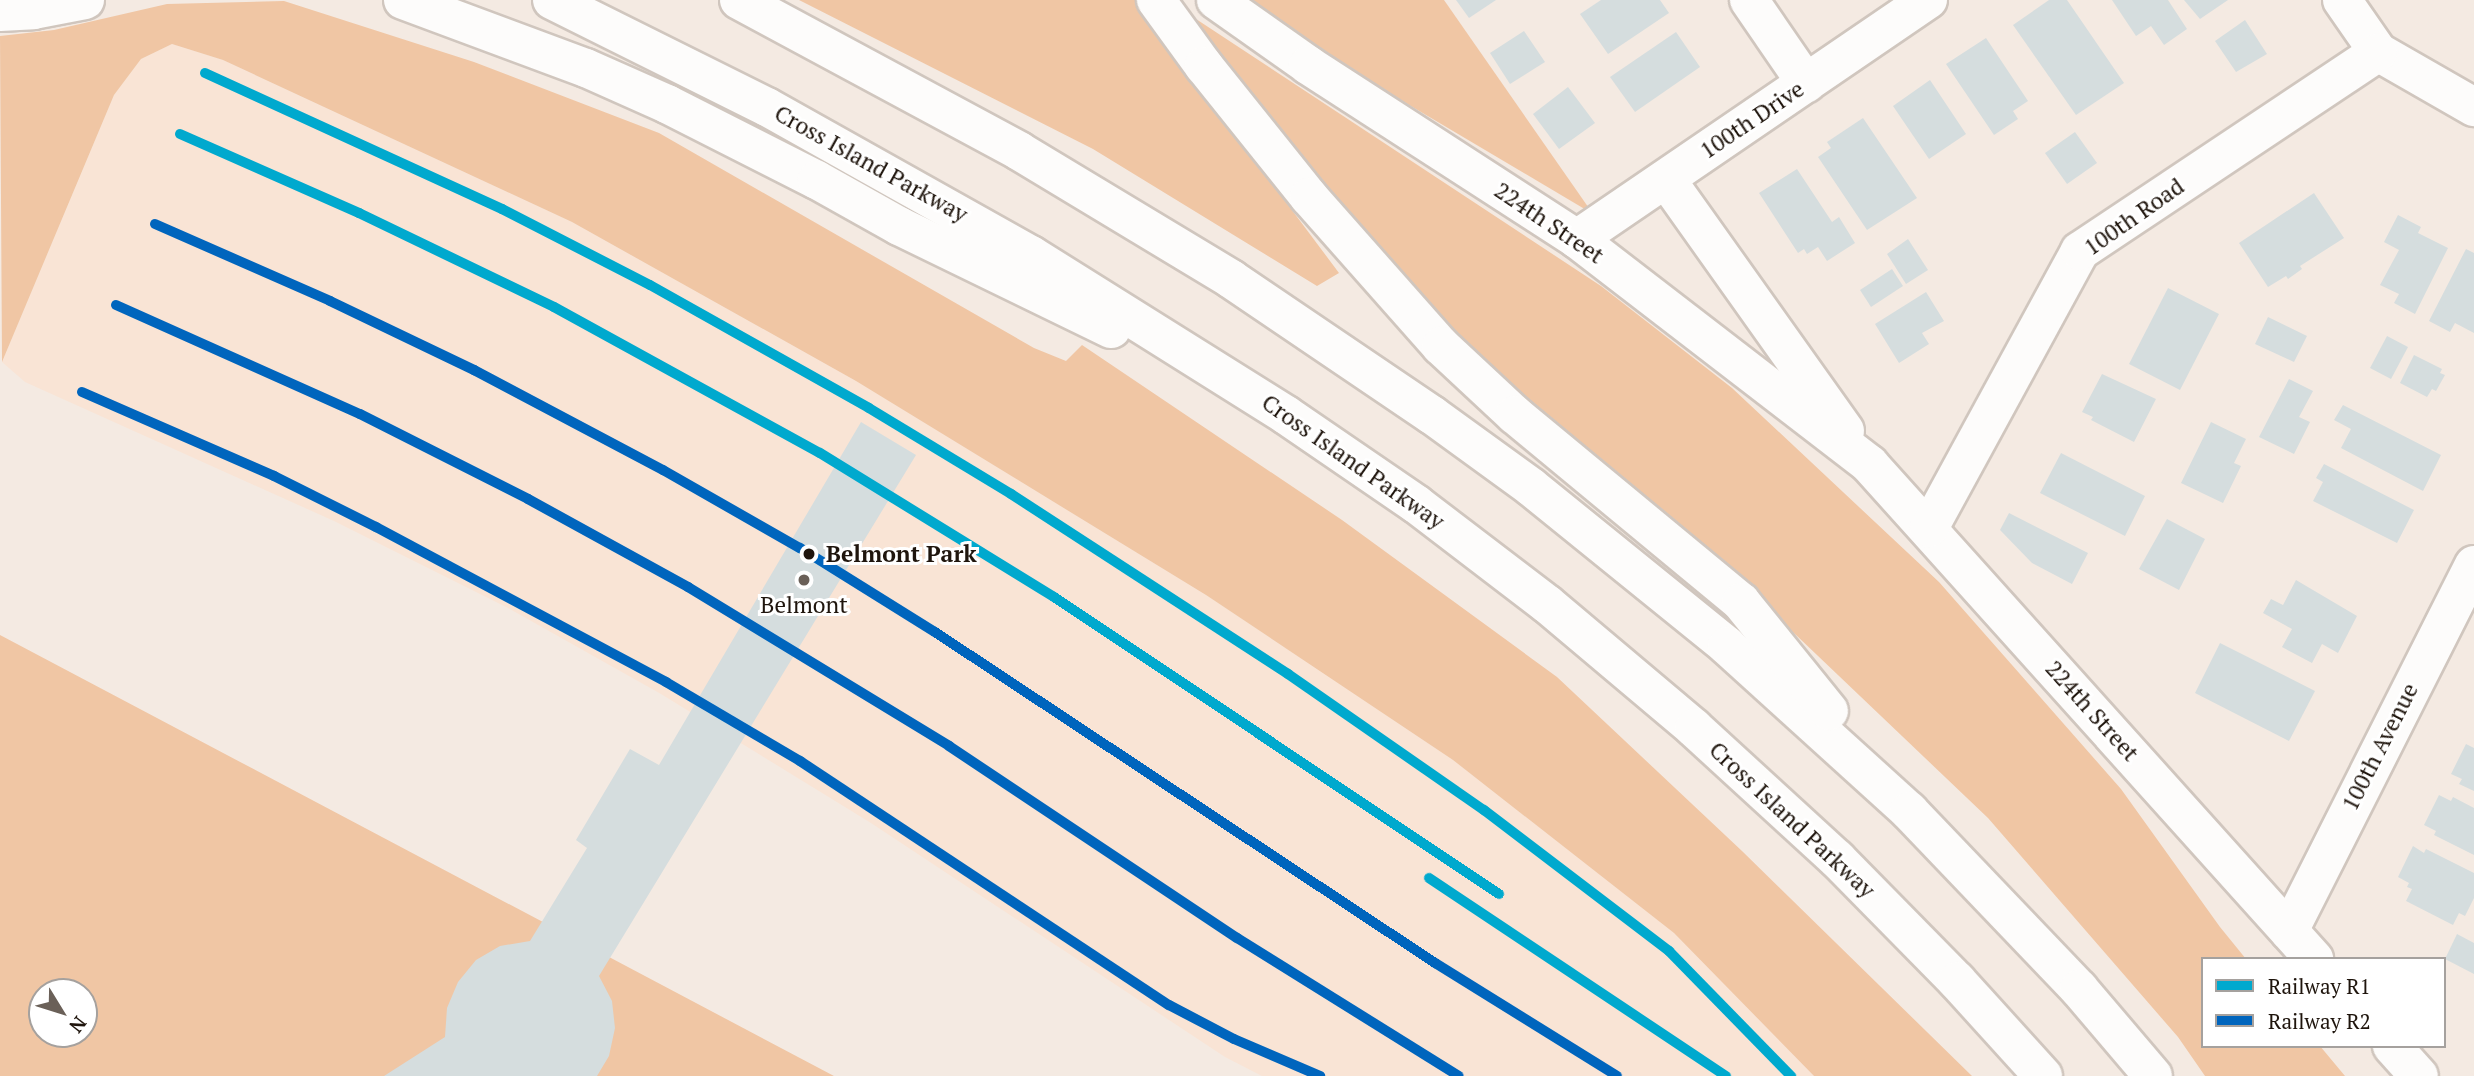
<!DOCTYPE html>
<html>
<head>
<meta charset="utf-8">
<style>
	body { margin:0 }
	#map { position:relative; width:2474px; height:1076px; overflow:hidden; background:#f4eae2; font-family:"PT Serif",serif }
	div>[style] { position:absolute }
	[style*='--x'] { left:calc(var(--x)*1px); top:calc(var(--y)*1px); width:calc(var(--w)*1px); rotate:calc(var(--a)*1deg) }
	.built>* { inset:0; background:#f9e4d5 }
	.green>* { inset:0; background:#f0c6a4 }
	.building>* { inset:0; background:#d5ddde }
	.roads { filter:drop-shadow(2px 0 #d0c6be) drop-shadow(-2px 0 #d0c6be) drop-shadow(0 2px #d0c6be) drop-shadow(0 -2px #d0c6be) }
	.street>* { height:38px; margin:-19px; padding:0 19px; transform-origin:19px; border-radius:19px; background:#fdfcfb }
	.highway>* { height:38px; margin:-19px; padding:0 19px; transform-origin:19px; border-radius:19px; background:#fdfcfb }
	.rail-1>* { height:10px; margin:-5px; padding:0 5px; transform-origin:5px; border-radius:5px; background:#00a9ce }
	.rail-2>* { height:10px; margin:-5px; padding:0 5px; transform-origin:5px; border-radius:5px; background:#0065bd }
	.dots>* { width:19px; height:19px; translate:-50% -50%; box-sizing:border-box; border:4px solid #fff; border-radius:50% }
	span { translate:-50% -50%; white-space:nowrap; text-align:center; line-height:1.15; -webkit-text-stroke:6px #fff; paint-order:stroke }
	.street-label { font-size:23px; color:#1f150d }
	.stop-label { font-size:23px; color:#1f150d; font-weight:700 }
	.left { translate:0 -50%; text-align:left }
	.poi-label { font-size:23px; color:#1f150d }
	.legend { position:absolute; left:2201px; top:957px; width:245px; height:91px; box-sizing:border-box; background:#fff; border:2px solid #a5a19e; margin:0; padding:9px 12px; list-style:none; font-size:21px; color:#1f150d }
	.legend li { display:flex; align-items:center; gap:14px; height:35px }
	.legend b { width:35px; border:2px solid #a5a19e }
	.north { position:absolute; left:28px; top:978px; width:70px; height:70px; box-sizing:border-box; background:#fff; border:2px solid #a5a19e; border-radius:50%; rotate:128deg; font-size:19px; font-weight:700; line-height:28px; text-align:center; color:#1f150d }
	.north::after { content:''; display:block; margin:auto; width:24px; height:32px; background:#6a6058; clip-path:polygon(50% 0,100% 100%,50% 72%,0 100%) }
</style>
</head>
<body>
<div id="map">
	<div class="built">
		<div style="clip-path:polygon(172px 44px,223px 60px,572px 222px,856px 381px,1206px 595px,1453px 760px,1674px 933px,1814px 1076px,1262px 1076px,1225px 1057px,871px 823px,661px 694px,506px 607px,334px 521px,25px 382px,2px 362px,114px 95px,141px 59px)"></div>
	</div>
	<div class="green">
		<div style="clip-path:polygon(799px 0,1135px 0,1339px 273px,1317px 286px,1093px 149px)"></div>
		<div style="clip-path:polygon(1252px 0,1444px 0,1593px 214px,1296px 38px)"></div>
		<div style="clip-path:polygon(284px 1px,474px 62px,659px 133px,1034px 348px,1066px 361px,1082px 345px,1342px 520px,1557px 677px,1742px 851px,1972px 1076px,1814px 1076px,1674px 933px,1453px 760px,1206px 595px,856px 381px,572px 222px,223px 60px,172px 44px,141px 59px,114px 95px,2px 362px,0 36px,54px 30px,167px 4px)"></div>
		<div style="clip-path:polygon(1196px 19px,1601px 286px,1732px 388px,1939px 582px,2121px 789px,2220px 927px,2246px 959px,2203px 959px,2203px 1046px,2320px 1046px,2345px 1076px,2205px 1076px,2178px 1037px,1988px 818px,1796px 635px,1557px 436px,1317px 191px)"></div>
		<div style="clip-path:polygon(evenodd,0 635px,834px 1076px,0 1076px,0 635px,42px 992px,84px 992px,84px 1034px,42px 1034px,42px 992px)"></div>
	</div>
	<div class="building">
		<div style="clip-path:polygon(1456px 0,1496px 0,1469px 18px)"></div>
		<div style="clip-path:polygon(1601px 0,1660px 0,1669px 13px,1608px 54px,1580px 14px)"></div>
		<div style="clip-path:polygon(2049px 0,2067px 0,2124px 83px,2076px 115px,2013px 25px)"></div>
		<div style="clip-path:polygon(2112px 0,2168px 0,2187px 29px,2164px 45px,2151px 26px,2136px 36px)"></div>
		<div style="clip-path:polygon(2184px 0,2228px 0,2200px 19px)"></div>
		<div style="clip-path:polygon(2245px 20px,2267px 54px,2236px 72px,2215px 41px)"></div>
		<div style="clip-path:polygon(1524px 31px,1545px 62px,1510px 84px,1490px 53px)"></div>
		<div style="clip-path:polygon(1676px 32px,1700px 67px,1635px 112px,1610px 77px)"></div>
		<div style="clip-path:polygon(1986px 38px,2028px 101px,2013px 111px,2018px 119px,1994px 135px,1946px 64px)"></div>
		<div style="clip-path:polygon(1930px 80px,1966px 134px,1929px 159px,1893px 106px)"></div>
		<div style="clip-path:polygon(1568px 87px,1595px 123px,1559px 149px,1533px 114px)"></div>
		<div style="clip-path:polygon(1863px 118px,1917px 198px,1867px 230px,1818px 157px,1831px 148px,1827px 142px)"></div>
		<div style="clip-path:polygon(2075px 132px,2097px 163px,2067px 184px,2045px 153px)"></div>
		<div style="clip-path:polygon(1797px 169px,1832px 222px,1839px 217px,1855px 243px,1827px 261px,1818px 247px,1807px 254px,1804px 249px,1798px 253px,1759px 193px)"></div>
		<div style="clip-path:polygon(2314px 193px,2344px 238px,2300px 266px,2302px 269px,2288px 279px,2286px 276px,2268px 287px,2239px 243px)"></div>
		<div style="clip-path:polygon(2398px 215px,2421px 227px,2418px 233px,2448px 248px,2415px 314px,2394px 303px,2399px 294px,2380px 285px,2399px 250px,2384px 242px)"></div>
		<div style="clip-path:polygon(1908px 239px,1928px 270px,1906px 284px,1887px 254px)"></div>
		<div style="clip-path:polygon(2466px 249px,2474px 253px,2474px 333px,2455px 323px,2450px 332px,2429px 321px)"></div>
		<div style="clip-path:polygon(1892px 269px,1903px 286px,1871px 307px,1860px 290px)"></div>
		<div style="clip-path:polygon(2168px 288px,2219px 314px,2180px 390px,2129px 364px)"></div>
		<div style="clip-path:polygon(1926px 292px,1944px 321px,1922px 333px,1929px 344px,1899px 363px,1875px 324px)"></div>
		<div style="clip-path:polygon(2268px 317px,2307px 336px,2294px 362px,2255px 344px)"></div>
		<div style="clip-path:polygon(2387px 336px,2408px 347px,2391px 379px,2370px 368px)"></div>
		<div style="clip-path:polygon(2414px 355px,2442px 369px,2440px 373px,2445px 375px,2436px 391px,2432px 389px,2427px 397px,2400px 383px)"></div>
		<div style="clip-path:polygon(2102px 374px,2156px 399px,2134px 442px,2091px 420px,2093px 417px,2082px 412px)"></div>
		<div style="clip-path:polygon(2289px 379px,2313px 391px,2299px 417px,2310px 422px,2294px 454px,2259px 437px)"></div>
		<div style="clip-path:polygon(2343px 405px,2441px 455px,2423px 491px,2341px 448px,2351px 429px,2334px 420px)"></div>
		<div style="clip-path:polygon(861px 422px,916px 455px,599px 976px,612px 1001px,615px 1028px,609px 1056px,597px 1076px,384px 1076px,445px 1037px,447px 1008px,458px 982px,476px 960px,500px 946px,530px 941px,587px 848px,576px 840px,630px 749px,659px 765px)"></div>
		<div style="clip-path:polygon(2211px 422px,2246px 439px,2234px 463px,2241px 466px,2223px 503px,2181px 483px)"></div>
		<div style="clip-path:polygon(2061px 453px,2145px 496px,2125px 536px,2040px 493px)"></div>
		<div style="clip-path:polygon(2324px 464px,2414px 510px,2397px 543px,2313px 501px,2323px 482px,2316px 478px)"></div>
		<div style="clip-path:polygon(2009px 513px,2088px 553px,2072px 584px,2032px 563px,2000px 530px)"></div>
		<div style="clip-path:polygon(2167px 519px,2205px 539px,2179px 590px,2139px 569px)"></div>
		<div style="clip-path:polygon(2296px 580px,2357px 616px,2338px 653px,2322px 644px,2312px 663px,2282px 647px,2292px 629px,2263px 613px,2271px 599px,2283px 605px)"></div>
		<div style="clip-path:polygon(2220px 643px,2315px 691px,2289px 741px,2195px 693px)"></div>
		<div style="clip-path:polygon(2466px 744px,2474px 748px,2474px 791px,2459px 784px,2462px 779px,2451px 774px)"></div>
		<div style="clip-path:polygon(2439px 795px,2451px 801px,2453px 797px,2474px 808px,2474px 855px,2434px 835px,2436px 831px,2424px 825px)"></div>
		<div style="clip-path:polygon(2413px 846px,2424px 853px,2426px 849px,2474px 873px,2474px 898px,2465px 916px,2459px 913px,2453px 925px,2406px 901px,2412px 889px,2407px 887px,2409px 883px,2398px 877px)"></div>
		<div style="clip-path:polygon(2457px 934px,2474px 943px,2474px 974px,2445px 959px)"></div>
	</div>
	<div class="roads">
		<div class="street">
			<div style="--x:1216;--y:0;--w:113;--a:35.2"></div>
			<div style="--x:1308;--y:65;--w:320;--a:32.9"></div>
			<div style="--x:1577;--y:239;--w:369;--a:37.6"></div>
			<div style="--x:1869;--y:464;--w:666;--a:48.04"></div>
			<div style="--x:1749;--y:0;--w:101;--a:55.5"></div>
			<div style="--x:2342;--y:0;--w:63;--a:55.3"></div>
			<div style="--x:2378;--y:52;--w:111;--a:29.8"></div>
			<div style="--x:1666;--y:179;--w:309;--a:54.6"></div>
			<div style="--x:1577;--y:239;--w:425;--a:-34.3"></div>
			<div style="--x:1929;--y:528;--w:315;--a:-61.4"></div>
			<div style="--x:2080;--y:251;--w:358;--a:-33.7"></div>
			<div style="--x:2289;--y:931;--w:410;--a:-63.2"></div>
			<div style="--x:2392;--y:1046;--w:40;--a:48"></div>
		</div>
		<div class="highway">
			<div style="--x:403;--y:0;--w:195;--a:20.4"></div>
			<div style="--x:586;--y:68;--w:89;--a:24"></div>
			<div style="--x:667;--y:104;--w:168;--a:26.9"></div>
			<div style="--x:817;--y:180;--w:94;--a:29.3"></div>
			<div style="--x:899;--y:226;--w:236;--a:25.9"></div>
			<div style="--x:552;--y:0;--w:240;--a:26.5"></div>
			<div style="--x:767;--y:107;--w:303;--a:29.3"></div>
			<div style="--x:1031;--y:255;--w:301;--a:32.1"></div>
			<div style="--x:1286;--y:415;--w:158;--a:34.4"></div>
			<div style="--x:1416;--y:504;--w:165;--a:37.4"></div>
			<div style="--x:1547;--y:604;--w:192;--a:40.1"></div>
			<div style="--x:1694;--y:728;--w:194;--a:42.5"></div>
			<div style="--x:1837;--y:859;--w:171;--a:45.5"></div>
			<div style="--x:1957;--y:981;--w:128;--a:47.8"></div>
			<div style="--x:739;--y:0;--w:318;--a:28.3"></div>
			<div style="--x:1019;--y:151;--w:248;--a:31.1"></div>
			<div style="--x:1231;--y:279;--w:243;--a:34.1"></div>
			<div style="--x:1432;--y:415;--w:122;--a:36"></div>
			<div style="--x:1531;--y:487;--w:252;--a:39"></div>
			<div style="--x:1727;--y:646;--w:246;--a:42.2"></div>
			<div style="--x:1909;--y:811;--w:246;--a:46.3"></div>
			<div style="--x:2079;--y:989;--w:114;--a:49.6"></div>
			<div style="--x:1156;--y:0;--w:82;--a:54"></div>
			<div style="--x:1204;--y:66;--w:168;--a:51.3"></div>
			<div style="--x:1309;--y:197;--w:199;--a:48.5"></div>
			<div style="--x:1441;--y:346;--w:101;--a:43"></div>
			<div style="--x:1515;--y:415;--w:293;--a:39.6"></div>
			<div style="--x:1741;--y:602;--w:140;--a:51.1"></div>
			<div style="--x:0;--y:12;--w:33;--a:-3"></div>
			<div style="--x:33;--y:10;--w:53;--a:-10.9"></div>
		</div>
	</div>
	<div class="rail-1">
		<div style="--x:205;--y:73;--w:327;--a:24.6"></div>
		<div style="--x:502;--y:209;--w:166;--a:27.2"></div>
		<div style="--x:650;--y:285;--w:251;--a:29.3"></div>
		<div style="--x:869;--y:408;--w:166;--a:31.2"></div>
		<div style="--x:1011;--y:494;--w:330;--a:33"></div>
		<div style="--x:1288;--y:674;--w:239;--a:34.8"></div>
		<div style="--x:1484;--y:810;--w:233;--a:37.3"></div>
		<div style="--x:1669;--y:951;--w:175;--a:45.7"></div>
		<div style="--x:180;--y:134;--w:196;--a:23.8"></div>
		<div style="--x:359;--y:213;--w:216;--a:25.7"></div>
		<div style="--x:554;--y:307;--w:303;--a:28.8"></div>
		<div style="--x:820;--y:453;--w:275;--a:31.6"></div>
		<div style="--x:1054;--y:597;--w:535;--a:33.72"></div>
		<div style="--x:1429;--y:878;--w:357;--a:33.7"></div>
	</div>
	<div class="rail-2">
		<div style="--x:155;--y:224;--w:191;--a:23.7"></div>
		<div style="--x:330;--y:301;--w:160;--a:25.6"></div>
		<div style="--x:474;--y:370;--w:214;--a:27.9"></div>
		<div style="--x:663;--y:470;--w:158;--a:29.7"></div>
		<div style="--x:800;--y:548;--w:159;--a:31.9"></div>
		<div style="--x:935;--y:632;--w:600;--a:33.5"></div>
		<div style="--x:1435;--y:963;--w:214;--a:31.8"></div>
		<div style="--x:116;--y:305;--w:267;--a:24.1"></div>
		<div style="--x:360;--y:414;--w:188;--a:26.8"></div>
		<div style="--x:528;--y:499;--w:183;--a:28.8"></div>
		<div style="--x:688;--y:587;--w:306;--a:31.3"></div>
		<div style="--x:949;--y:746;--w:346;--a:33.7"></div>
		<div style="--x:1237;--y:938;--w:261;--a:31.9"></div>
		<div style="--x:82;--y:392;--w:210;--a:23.6"></div>
		<div style="--x:274;--y:476;--w:114;--a:26.6"></div>
		<div style="--x:376;--y:527;--w:329;--a:28.1"></div>
		<div style="--x:666;--y:682;--w:156;--a:30.5"></div>
		<div style="--x:800;--y:761;--w:442;--a:33.5"></div>
		<div style="--x:1169;--y:1005;--w:73;--a:27.6"></div>
		<div style="--x:1234;--y:1039;--w:94;--a:23.3"></div>
	</div>
	<div class="dots">
		<div style="left:809px;top:554px;background:#1f150d"></div>
		<div style="left:804px;top:580px;background:#6a6058"></div>
	</div>
	<div class="street-label">
		<span style="left:1752px;top:120px;rotate:-34deg">100th Drive</span>
		<span style="left:871px;top:164px;rotate:29deg">Cross Island Parkway</span>
		<span style="left:2134px;top:217px;rotate:-35deg">100th Road</span>
		<span style="left:1549px;top:223px;rotate:34deg">224th Street</span>
		<span style="left:1353px;top:462px;rotate:35deg">Cross Island Parkway</span>
		<span style="left:2092px;top:711px;rotate:48deg">224th Street</span>
		<span style="left:2380px;top:747px;rotate:-63deg">100th Avenue</span>
		<span style="left:1792px;top:820px;rotate:43deg">Cross Island Parkway</span>
	</div>
	<div class="stop-label">
		<span class="left" style="left:826px;top:554px">Belmont Park</span>
	</div>
	<div class="poi-label">
		<span style="left:804px;top:605px">Belmont</span>
	</div>
	<ul class="legend">
	<li><b style="height:9px;background:#00a9ce"></b>Railway R1</li>
	<li><b style="height:9px;background:#0065bd"></b>Railway R2</li>
	</ul>
	<div class="north">N</div>
</div>
</body>
</html>
